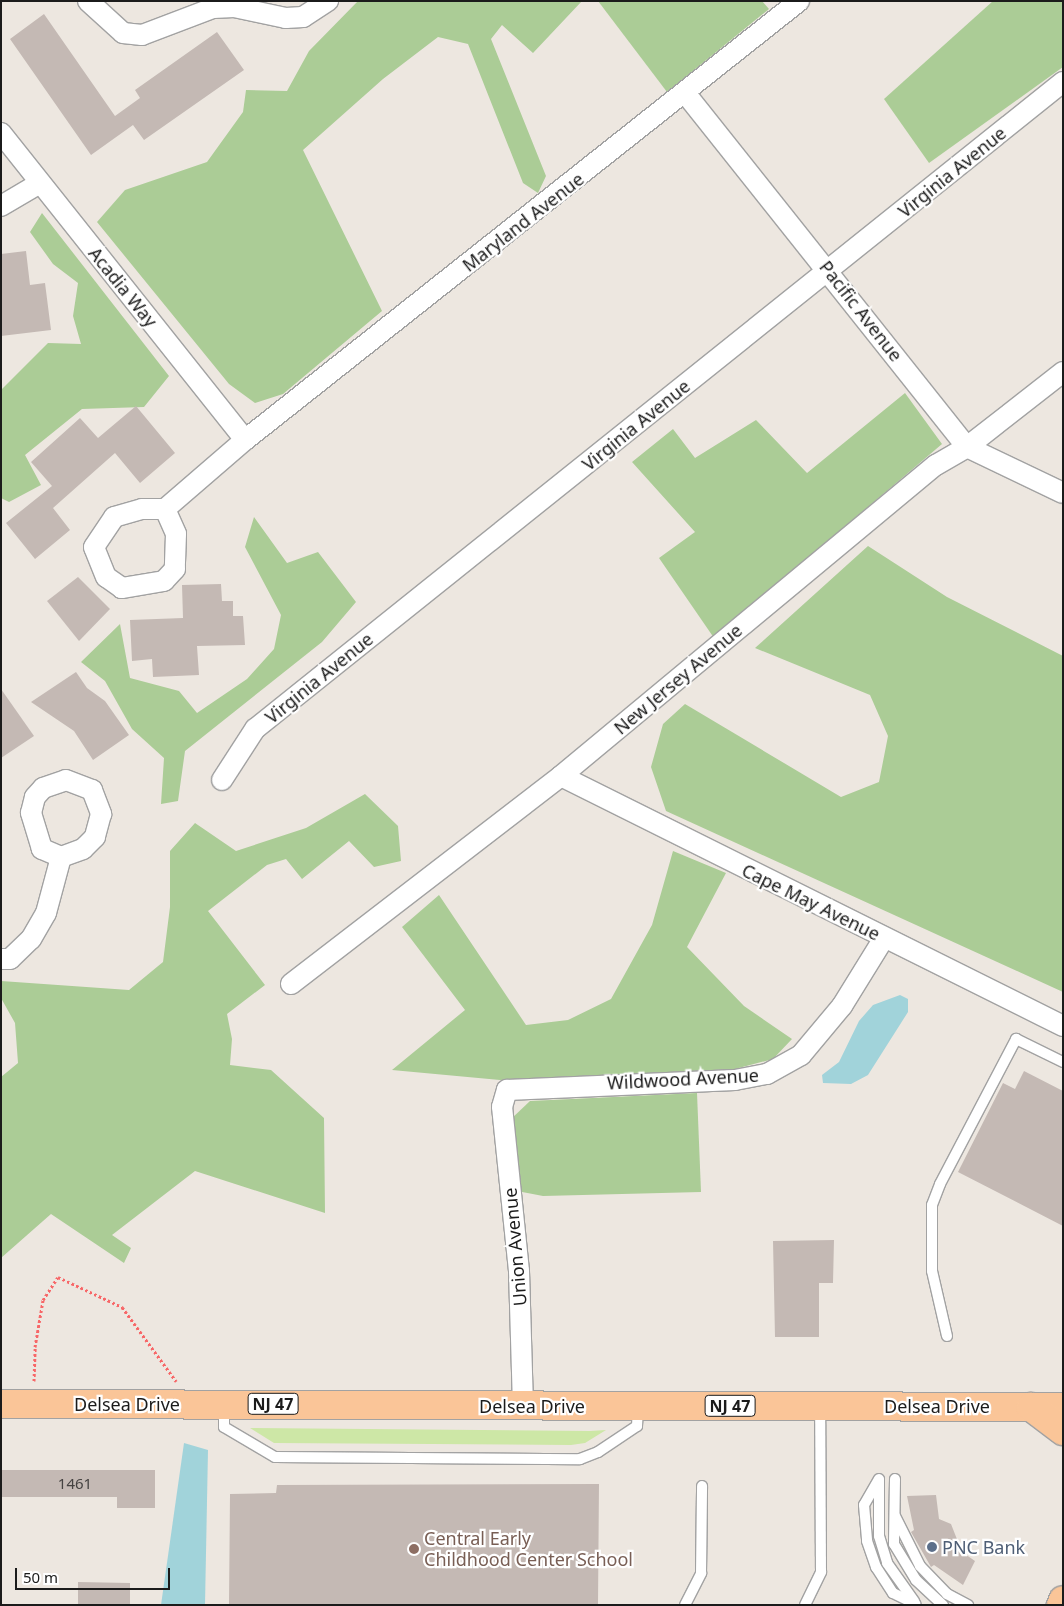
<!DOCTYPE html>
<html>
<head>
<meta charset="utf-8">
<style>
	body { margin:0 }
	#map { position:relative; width:1064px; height:1606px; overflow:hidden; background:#ede7e0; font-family:"Noto Sans",sans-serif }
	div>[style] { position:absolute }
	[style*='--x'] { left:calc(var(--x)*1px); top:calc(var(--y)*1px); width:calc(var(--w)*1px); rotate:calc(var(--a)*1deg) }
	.grass>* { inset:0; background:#cde7a6 }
	.forest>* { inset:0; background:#abcc96 }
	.water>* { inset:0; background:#a1d3da }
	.building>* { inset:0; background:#c4b9b4 }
	.path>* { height:3px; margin-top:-1.5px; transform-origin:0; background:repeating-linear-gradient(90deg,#f76768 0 2.5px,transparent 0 5px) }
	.roads { filter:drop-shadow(1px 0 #a2a2a2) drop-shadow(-1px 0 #a2a2a2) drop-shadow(0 1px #a2a2a2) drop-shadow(0 -1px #a2a2a2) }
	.service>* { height:10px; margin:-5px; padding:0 5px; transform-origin:5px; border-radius:5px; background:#fff }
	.minor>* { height:20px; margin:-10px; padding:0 10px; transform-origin:10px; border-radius:10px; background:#fff }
	.primary>* { height:28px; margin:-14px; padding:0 14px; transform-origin:14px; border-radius:14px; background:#fac598 }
	.dots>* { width:14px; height:14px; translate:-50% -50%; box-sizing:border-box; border:2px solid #fff; border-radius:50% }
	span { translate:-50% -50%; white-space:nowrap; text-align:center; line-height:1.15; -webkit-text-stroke:4.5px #fff; paint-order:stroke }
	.number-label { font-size:15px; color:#454241 }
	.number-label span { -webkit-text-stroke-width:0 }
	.shield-label span { padding:1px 4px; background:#fff; border:1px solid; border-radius:4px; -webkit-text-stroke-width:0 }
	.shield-label { font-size:16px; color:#1b1b1b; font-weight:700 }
	.street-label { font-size:18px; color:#1b1b1b }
	.education-label { font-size:18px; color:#785e54 }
	.left { translate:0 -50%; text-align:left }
	.service-label { font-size:18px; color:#4e5e75 }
	.frame { position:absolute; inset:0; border:2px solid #1b1b1b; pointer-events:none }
	.scale { position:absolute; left:15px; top:1568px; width:155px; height:22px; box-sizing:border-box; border:2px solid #1b1b1b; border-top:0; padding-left:6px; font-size:15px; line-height:18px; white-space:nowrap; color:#1b1b1b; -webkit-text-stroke:4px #fff; paint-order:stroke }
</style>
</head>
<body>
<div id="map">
	<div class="grass">
		<div style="clip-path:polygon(250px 1428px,590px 1431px,606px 1430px,585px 1443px,571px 1445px,274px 1443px)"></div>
	</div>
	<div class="forest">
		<div style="clip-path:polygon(358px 1px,582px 1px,533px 53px,502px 25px,491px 39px,546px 176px,538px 193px,523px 183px,468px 44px,438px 37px,383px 79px,303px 150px,382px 311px,283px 394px,255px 403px,229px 384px,97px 222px,125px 190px,207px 162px,243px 112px,246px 90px,287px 91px,309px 51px)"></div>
		<div style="clip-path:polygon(598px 1px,762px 1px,769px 9px,667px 92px)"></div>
		<div style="clip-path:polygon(993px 1px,1063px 1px,1063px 67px,929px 163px,884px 99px)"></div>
		<div style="clip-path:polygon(42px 213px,169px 376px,144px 407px,82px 409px,25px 455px,41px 485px,9px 502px,1px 498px,1px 390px,48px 343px,81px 344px,73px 316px,78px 283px,53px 264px,30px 232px)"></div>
		<div style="clip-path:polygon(905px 393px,942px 444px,714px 638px,659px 558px,695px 532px,632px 462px,673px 429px,695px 458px,756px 420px,807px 473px)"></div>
		<div style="clip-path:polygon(254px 517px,287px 563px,318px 552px,356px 602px,322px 642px,185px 751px,178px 801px,161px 804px,164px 758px,132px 729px,105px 681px,81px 662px,120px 624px,130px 678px,179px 691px,197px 713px,247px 679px,274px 649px,281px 615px,245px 547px)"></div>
		<div style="clip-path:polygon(868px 546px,947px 597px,1063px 656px,1063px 992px,666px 811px,651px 767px,663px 724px,685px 704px,841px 797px,879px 782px,888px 736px,870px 695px,755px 648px)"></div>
		<div style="clip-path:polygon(365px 794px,398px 826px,401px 861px,374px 867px,349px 841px,302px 879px,286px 859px,267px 865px,208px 911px,265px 985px,227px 1014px,232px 1039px,230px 1065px,271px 1070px,324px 1118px,325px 1213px,195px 1171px,112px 1235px,131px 1248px,124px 1263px,51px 1214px,1px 1258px,1px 1077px,18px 1063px,15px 1023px,1px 998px,1px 981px,129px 990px,163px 962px,170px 907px,170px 851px,195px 823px,236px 851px,306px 828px)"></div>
		<div style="clip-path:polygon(673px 851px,726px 873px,687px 947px,744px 1006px,792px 1039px,773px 1059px,735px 1069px,500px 1080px,392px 1070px,465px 1010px,402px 927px,439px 895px,526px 1025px,568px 1020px,611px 999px,652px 925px)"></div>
		<div style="clip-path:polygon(697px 1093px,701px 1192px,543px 1196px,517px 1191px,510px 1120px,530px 1101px)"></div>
	</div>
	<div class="water">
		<div style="clip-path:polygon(900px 995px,908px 999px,908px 1012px,868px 1075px,851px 1084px,823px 1083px,822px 1075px,839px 1062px,859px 1021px,873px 1005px)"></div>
		<div style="clip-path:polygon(184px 1443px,208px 1450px,205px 1605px,161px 1605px)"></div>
	</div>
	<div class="building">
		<div style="clip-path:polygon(44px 14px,115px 116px,140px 98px,135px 90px,217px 32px,244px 70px,144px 140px,133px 125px,91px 155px,10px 39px)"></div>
		<div style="clip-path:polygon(26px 251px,30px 285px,45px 283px,51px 330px,1px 336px,1px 254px)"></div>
		<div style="clip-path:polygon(136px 406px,175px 453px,140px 483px,115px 453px,53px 508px,70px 530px,35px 559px,6px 523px,52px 486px,31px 462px,80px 418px,98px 438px)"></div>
		<div style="clip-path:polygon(78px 577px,110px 609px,79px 641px,47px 601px)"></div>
		<div style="clip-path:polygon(221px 584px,222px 601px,233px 601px,233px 616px,243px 616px,245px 645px,197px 646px,199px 675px,153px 677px,152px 659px,132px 661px,130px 620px,183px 618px,182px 585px)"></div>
		<div style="clip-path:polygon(76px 672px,87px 688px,105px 701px,129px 735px,93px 760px,74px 731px,31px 702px)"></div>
		<div style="clip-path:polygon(1px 689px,34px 736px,1px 758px)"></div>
		<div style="clip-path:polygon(1024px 1071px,1063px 1091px,1063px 1226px,958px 1172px,1003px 1083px,1015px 1089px)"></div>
		<div style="clip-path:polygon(834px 1240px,833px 1283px,819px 1283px,819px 1337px,775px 1337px,773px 1241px)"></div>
		<div style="clip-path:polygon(1px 1470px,155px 1470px,155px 1508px,117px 1508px,117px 1497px,1px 1497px)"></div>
		<div style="clip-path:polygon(599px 1484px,598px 1605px,229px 1605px,230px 1494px,276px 1493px,277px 1485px)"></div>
		<div style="clip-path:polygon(936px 1495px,939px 1519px,951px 1524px,962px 1552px,975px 1561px,963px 1585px,934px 1565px,931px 1567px,911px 1532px,914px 1530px,907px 1496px)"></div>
		<div style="clip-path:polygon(78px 1582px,130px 1583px,130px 1605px,78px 1605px)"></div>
	</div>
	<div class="path">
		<div style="--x:34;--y:1381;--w:34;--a:-88"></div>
		<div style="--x:35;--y:1347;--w:48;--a:-80.3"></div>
		<div style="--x:43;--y:1300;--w:27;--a:-57"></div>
		<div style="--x:58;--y:1277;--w:71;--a:25.1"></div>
		<div style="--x:122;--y:1307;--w:92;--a:53.9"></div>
	</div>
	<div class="roads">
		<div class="service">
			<div style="--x:947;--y:1336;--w:67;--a:-103"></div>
			<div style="--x:932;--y:1271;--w:66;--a:-90"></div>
			<div style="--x:932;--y:1205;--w:22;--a:-69"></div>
			<div style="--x:940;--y:1184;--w:164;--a:-62.3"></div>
			<div style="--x:1016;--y:1039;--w:52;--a:26.1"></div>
			<div style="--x:224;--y:1407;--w:20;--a:90"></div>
			<div style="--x:224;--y:1427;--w:59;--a:30.5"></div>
			<div style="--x:275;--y:1457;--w:305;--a:0.4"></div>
			<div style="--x:580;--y:1459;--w:19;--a:-21"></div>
			<div style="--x:598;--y:1452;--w:47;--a:-33.7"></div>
			<div style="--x:637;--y:1426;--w:20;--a:-87"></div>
			<div style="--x:879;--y:1479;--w:30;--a:120"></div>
			<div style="--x:864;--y:1505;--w:36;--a:85"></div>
			<div style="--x:867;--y:1541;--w:28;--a:71"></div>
			<div style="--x:876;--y:1567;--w:31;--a:57"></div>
			<div style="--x:893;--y:1593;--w:25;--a:26"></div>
			<div style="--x:895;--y:1479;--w:65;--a:90.9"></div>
			<div style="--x:894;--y:1544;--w:42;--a:58.6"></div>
			<div style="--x:916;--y:1580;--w:37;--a:43"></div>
			<div style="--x:879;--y:1480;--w:56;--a:90"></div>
			<div style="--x:879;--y:1536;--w:28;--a:73"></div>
			<div style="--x:887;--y:1563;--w:47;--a:54.6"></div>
			<div style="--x:895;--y:1516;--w:56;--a:63.4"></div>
			<div style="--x:920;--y:1566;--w:39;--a:46"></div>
			<div style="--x:947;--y:1594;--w:24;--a:28"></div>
			<div style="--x:685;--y:1605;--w:36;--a:-63"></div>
			<div style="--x:701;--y:1573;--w:87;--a:-89.3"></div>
			<div style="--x:805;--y:1605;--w:37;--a:-64"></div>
			<div style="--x:821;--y:1572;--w:165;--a:-90.3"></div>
		</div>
		<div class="minor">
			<div style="--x:88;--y:1;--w:47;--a:42.4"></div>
			<div style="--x:123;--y:33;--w:19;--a:6"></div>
			<div style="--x:142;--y:35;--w:76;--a:-20.8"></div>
			<div style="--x:213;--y:8;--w:21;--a:-3"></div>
			<div style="--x:234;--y:7;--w:53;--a:11.9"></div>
			<div style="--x:286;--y:18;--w:17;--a:-3"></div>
			<div style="--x:303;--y:17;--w:30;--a:-33"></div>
			<div style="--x:686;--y:94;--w:451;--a:51.5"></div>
			<div style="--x:967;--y:447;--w:106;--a:25.6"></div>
			<div style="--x:1;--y:133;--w:392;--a:51.5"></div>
			<div style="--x:1;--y:206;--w:45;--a:-30.5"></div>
			<div style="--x:142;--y:509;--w:23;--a:0"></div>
			<div style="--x:165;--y:509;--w:27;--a:66"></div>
			<div style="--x:176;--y:534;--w:35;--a:92"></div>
			<div style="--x:175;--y:569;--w:16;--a:133"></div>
			<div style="--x:164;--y:581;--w:43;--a:170.5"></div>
			<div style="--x:122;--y:588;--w:19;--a:-145"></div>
			<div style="--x:106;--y:577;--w:32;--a:-112"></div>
			<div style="--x:94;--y:547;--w:36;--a:-56"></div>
			<div style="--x:114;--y:517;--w:29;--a:-16"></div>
			<div style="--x:165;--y:509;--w:106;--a:-40.8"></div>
			<div style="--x:245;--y:440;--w:707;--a:-38.39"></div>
			<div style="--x:561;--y:776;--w:561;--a:26.47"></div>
			<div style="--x:66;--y:780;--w:28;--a:21"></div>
			<div style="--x:92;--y:790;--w:26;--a:69"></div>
			<div style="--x:101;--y:814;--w:24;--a:105"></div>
			<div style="--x:95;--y:837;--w:17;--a:135"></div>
			<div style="--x:83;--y:849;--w:23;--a:160"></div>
			<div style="--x:61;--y:857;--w:21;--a:-157"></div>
			<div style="--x:42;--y:849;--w:38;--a:-107"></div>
			<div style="--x:31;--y:813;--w:16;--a:-76"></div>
			<div style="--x:35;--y:797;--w:12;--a:-48"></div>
			<div style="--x:43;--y:788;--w:24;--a:-19"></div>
			<div style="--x:222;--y:780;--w:61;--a:-57.1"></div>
			<div style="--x:255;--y:729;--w:1035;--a:-38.69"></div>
			<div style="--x:1;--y:959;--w:9;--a:0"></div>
			<div style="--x:10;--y:959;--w:29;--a:-44"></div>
			<div style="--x:31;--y:939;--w:30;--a:-60"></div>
			<div style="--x:46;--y:913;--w:58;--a:-75"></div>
			<div style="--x:291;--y:984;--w:341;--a:-37.6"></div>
			<div style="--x:561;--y:776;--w:487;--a:-39.7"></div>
			<div style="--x:936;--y:465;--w:36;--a:-30"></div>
			<div style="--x:967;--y:447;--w:122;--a:-38"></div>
			<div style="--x:523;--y:1406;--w:135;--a:-91.7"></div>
			<div style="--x:519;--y:1271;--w:165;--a:-95.9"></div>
			<div style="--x:502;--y:1107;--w:18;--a:-74"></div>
			<div style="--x:507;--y:1090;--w:228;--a:-2.5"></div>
			<div style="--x:735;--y:1080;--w:33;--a:-11"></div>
			<div style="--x:767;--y:1074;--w:39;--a:-29"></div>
			<div style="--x:801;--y:1055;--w:64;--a:-50.1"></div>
			<div style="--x:842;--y:1006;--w:80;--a:-58.3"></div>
		</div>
		<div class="primary">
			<div style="--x:1;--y:1404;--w:1062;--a:0.16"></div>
			<div style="--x:1031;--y:1407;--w:40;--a:37"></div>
			<div style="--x:1061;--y:1605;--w:5;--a:-68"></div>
		</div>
	</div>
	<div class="dots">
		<div style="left:932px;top:1547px;background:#5c6f8a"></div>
		<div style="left:414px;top:1549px;background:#8d6e63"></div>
	</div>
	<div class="number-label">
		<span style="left:75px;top:1484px">1461</span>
	</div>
	<div class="shield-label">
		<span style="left:273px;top:1404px">NJ 47</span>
		<span style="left:730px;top:1406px">NJ 47</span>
	</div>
	<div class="street-label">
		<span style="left:952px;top:172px;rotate:-39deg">Virginia Avenue</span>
		<span style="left:523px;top:222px;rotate:-38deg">Maryland Avenue</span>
		<span style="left:123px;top:287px;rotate:51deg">Acadia Way</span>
		<span style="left:861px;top:311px;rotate:52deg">Pacific Avenue</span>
		<span style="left:636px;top:425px;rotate:-39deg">Virginia Avenue</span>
		<span style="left:319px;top:678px;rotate:-39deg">Virginia Avenue</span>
		<span style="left:678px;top:679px;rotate:-40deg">New Jersey Avenue</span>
		<span style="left:811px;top:902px;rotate:26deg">Cape May Avenue</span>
		<span style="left:683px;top:1079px;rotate:-3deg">Wildwood Avenue</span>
		<span style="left:515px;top:1247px;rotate:-95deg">Union Avenue</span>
		<span style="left:127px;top:1404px">Delsea Drive</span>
		<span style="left:532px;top:1406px">Delsea Drive</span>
		<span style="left:937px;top:1406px">Delsea Drive</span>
	</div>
	<div class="education-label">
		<span class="left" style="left:424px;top:1549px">Central Early<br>Childhood Center School</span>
	</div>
	<div class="service-label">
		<span class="left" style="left:942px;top:1547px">PNC Bank</span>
	</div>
	<div class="frame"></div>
	<div class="scale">50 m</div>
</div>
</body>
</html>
